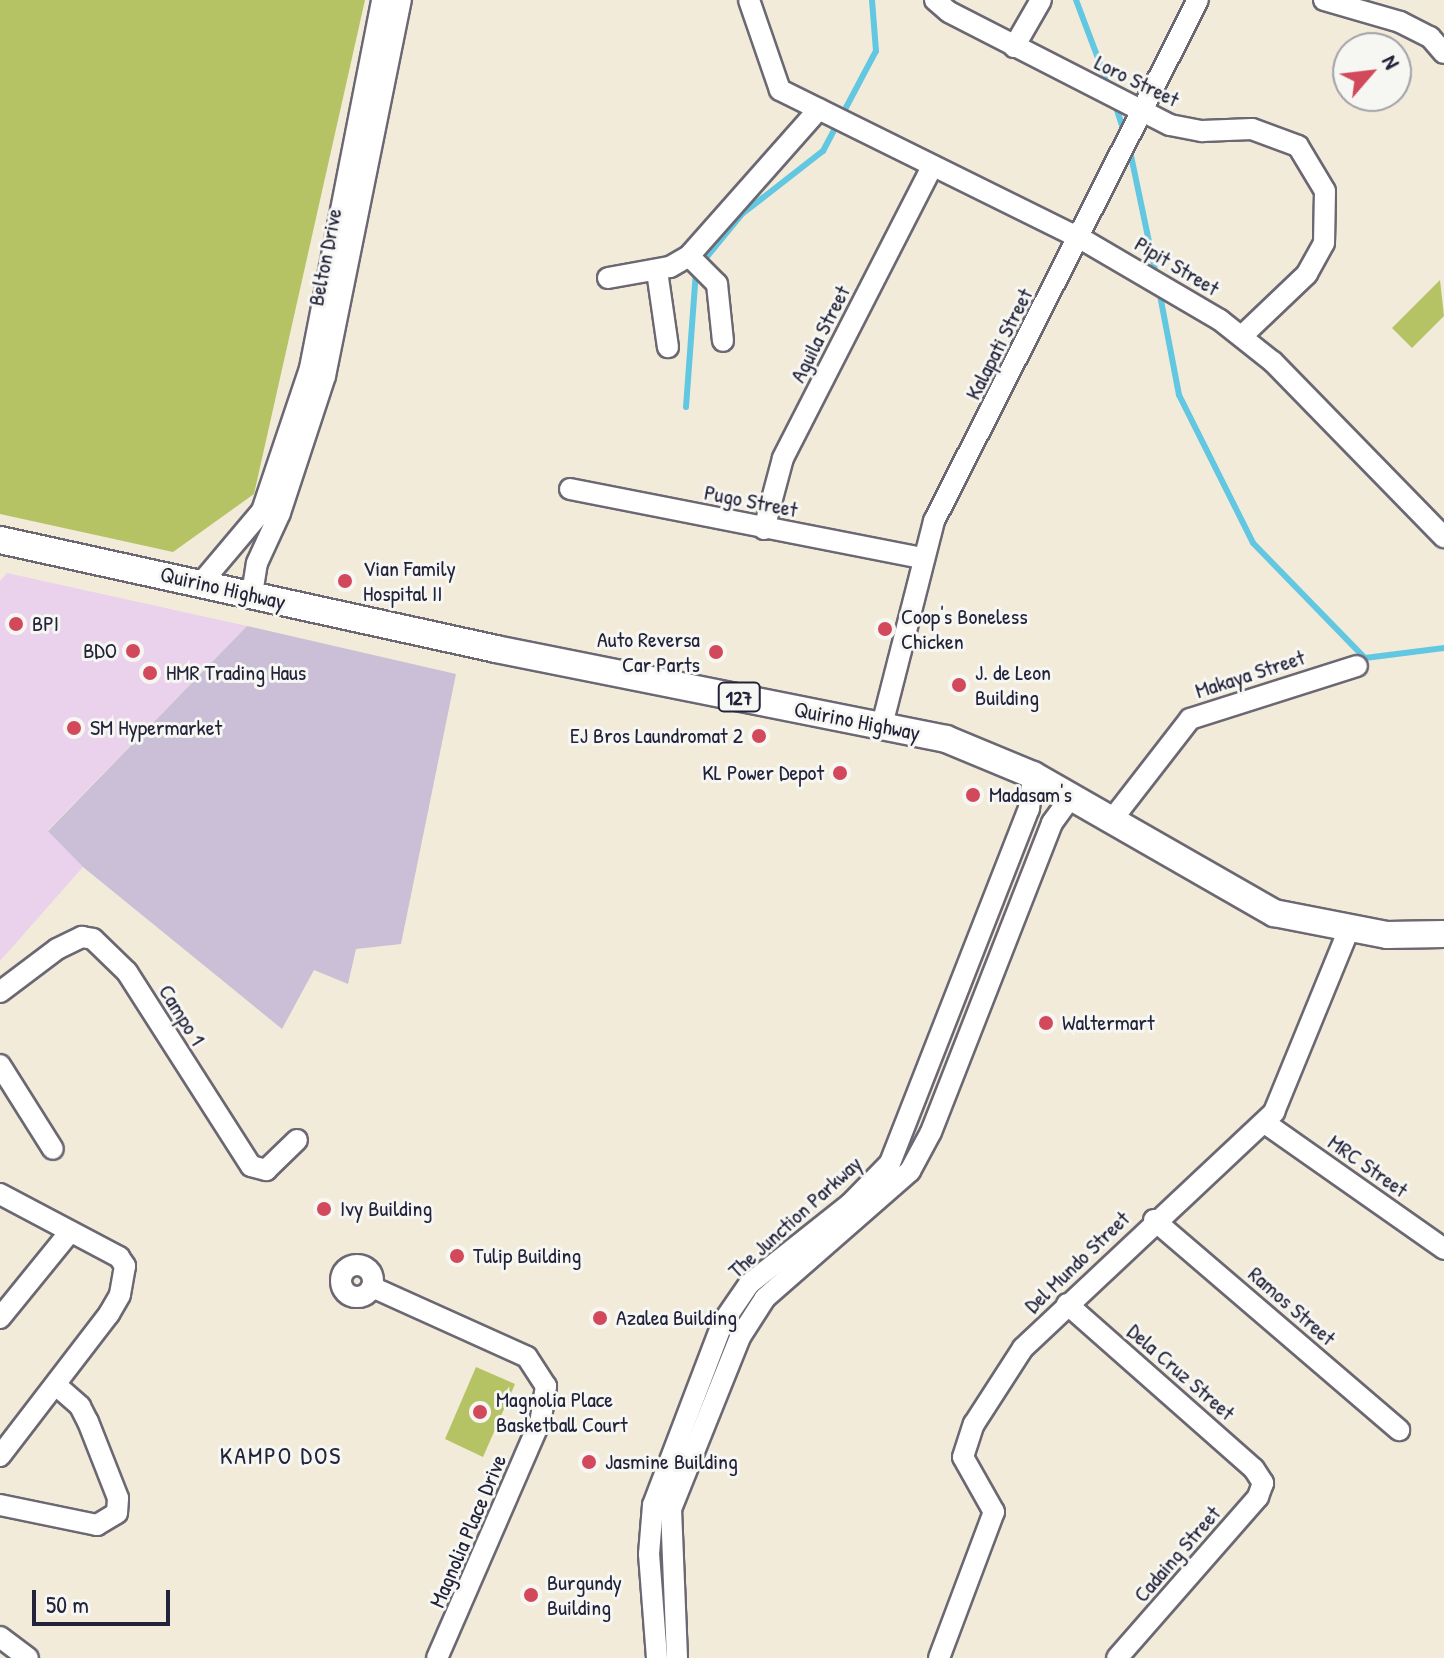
<!DOCTYPE html>
<html>
<head>
<meta charset="utf-8">
<style>
	body { margin:0 }
	#map { position:relative; width:1444px; height:1658px; overflow:hidden; background:#f3ebda; font-family:"Patrick Hand",sans-serif }
	div>[style] { position:absolute }
	[style*='--x'] { left:calc(var(--x)*1px); top:calc(var(--y)*1px); width:calc(var(--w)*1px); rotate:calc(var(--a)*1deg) }
	.built>* { inset:0; background:#ead1ec }
	.industrial>* { inset:0; background:#cabfd6 }
	.green>* { inset:0; background:#b5c365 }
	.stream>* { height:6px; margin:-3px; padding:0 3px; transform-origin:3px; border-radius:3px; background:#62c7e0 }
	.roads { filter:drop-shadow(2px 0 #6b6873) drop-shadow(-2px 0 #6b6873) drop-shadow(0 2px #6b6873) drop-shadow(0 -2px #6b6873) }
	.minor>* { height:20px; margin:-10px; padding:0 10px; transform-origin:10px; border-radius:10px; background:#fff }
	.minor>.ring { margin:-10px; padding:0; box-sizing:content-box; background:none; border:20px solid #fff; border-radius:50% }
	.major>* { height:26px; margin:-13px; padding:0 13px; transform-origin:13px; border-radius:13px; background:#fff }
	.dots>* { width:22px; height:22px; translate:-50% -50%; box-sizing:border-box; border:4px solid #f6f6f2; border-radius:50% }
	span { translate:-50% -50%; white-space:nowrap; text-align:center; line-height:1.15; -webkit-text-stroke:6px #f6f6f2; paint-order:stroke }
	.shield-label span { padding:2px 6px; background:#f6f6f2; border:2px solid; border-radius:6px; -webkit-text-stroke-width:0 }
	.shield-label { font-size:20px; color:#22223b; font-weight:700 }
	.street-label { font-size:22px; color:#22223b }
	.poi-label { font-size:22px; color:#22223b }
	.left { translate:0 -50%; text-align:left }
	.right { translate:-100% -50%; text-align:right }
	.neighbourhood-label { font-size:24px; color:#22223b; letter-spacing:2px }
	.north { position:absolute; left:1332px; top:32px; width:80px; height:80px; box-sizing:border-box; background:#f6f6f2; border:2px solid #a1a1a9; border-radius:50%; rotate:62deg; font-size:22px; font-weight:700; line-height:32px; text-align:center; color:#22223b }
	.north::after { content:''; display:block; margin:auto; width:28px; height:36px; background:#d1495b; clip-path:polygon(50% 0,100% 100%,50% 72%,0 100%) }
	.scale { position:absolute; left:32px; top:1590px; width:138px; height:36px; box-sizing:border-box; border:4px solid #22223b; border-top:0; padding-left:10px; font-size:24px; line-height:28px; white-space:nowrap; color:#22223b; -webkit-text-stroke:6px #f6f6f2; paint-order:stroke }
</style>
</head>
<body>
<div id="map">
	<div class="built">
		<div style="clip-path:polygon(7px 573px,247px 626px,48px 830px,83px 867px,0 961px,0 581px)"></div>
	</div>
	<div class="industrial">
		<div style="clip-path:polygon(247px 626px,456px 674px,401px 944px,356px 949px,348px 984px,314px 970px,282px 1029px,83px 867px,48px 831px)"></div>
	</div>
	<div class="green">
		<div style="clip-path:polygon(0 0,365px 0,254px 494px,173px 552px,0 514px)"></div>
		<div style="clip-path:polygon(1440px 280px,1444px 316px,1412px 348px,1392px 328px)"></div>
		<div style="clip-path:polygon(476px 1367px,515px 1384px,483px 1457px,445px 1439px)"></div>
	</div>
	<div class="stream">
		<div style="--x:1076;--y:0;--w:96;--a:69.3"></div>
		<div style="--x:1115;--y:104;--w:28;--a:72"></div>
		<div style="--x:1129;--y:146;--w:132;--a:78.2"></div>
		<div style="--x:1159;--y:290;--w:107;--a:79.2"></div>
		<div style="--x:1179;--y:395;--w:165;--a:63.4"></div>
		<div style="--x:1253;--y:543;--w:161;--a:45.8"></div>
		<div style="--x:1365;--y:658;--w:80;--a:-7.2"></div>
		<div style="--x:686;--y:407;--w:137;--a:-85.8"></div>
		<div style="--x:696;--y:270;--w:72;--a:-50.6"></div>
		<div style="--x:742;--y:214;--w:103;--a:-37.9"></div>
		<div style="--x:823;--y:151;--w:113;--a:-62.1"></div>
		<div style="--x:876;--y:51;--w:51;--a:-94.5"></div>
	</div>
	<div class="roads">
		<div class="minor">
			<div style="--x:749;--y:0;--w:95;--a:71"></div>
			<div style="--x:780;--y:90;--w:335;--a:26.3"></div>
			<div style="--x:1080;--y:238;--w:162;--a:30.4"></div>
			<div style="--x:1220;--y:320;--w:68;--a:38.4"></div>
			<div style="--x:1273;--y:362;--w:245;--a:45.7"></div>
			<div style="--x:935;--y:0;--w:18;--a:41"></div>
			<div style="--x:949;--y:12;--w:248;--a:27.1"></div>
			<div style="--x:1170;--y:125;--w:33;--a:11"></div>
			<div style="--x:1202;--y:131;--w:50;--a:-2.3"></div>
			<div style="--x:1252;--y:129;--w:49;--a:20.3"></div>
			<div style="--x:1298;--y:146;--w:52;--a:59"></div>
			<div style="--x:1325;--y:191;--w:52;--a:91.1"></div>
			<div style="--x:1324;--y:243;--w:35;--a:119"></div>
			<div style="--x:1307;--y:274;--w:88;--a:136.4"></div>
			<div style="--x:1324;--y:0;--w:79;--a:16.1"></div>
			<div style="--x:1400;--y:22;--w:34;--a:27"></div>
			<div style="--x:1430;--y:37;--w:21;--a:49"></div>
			<div style="--x:1014;--y:47;--w:54;--a:-60.1"></div>
			<div style="--x:689;--y:256;--w:40;--a:45"></div>
			<div style="--x:717;--y:284;--w:57;--a:84"></div>
			<div style="--x:657;--y:271;--w:77;--a:81.8"></div>
			<div style="--x:608;--y:278;--w:63;--a:-10.1"></div>
			<div style="--x:670;--y:267;--w:22;--a:-30"></div>
			<div style="--x:689;--y:256;--w:196;--a:-48.5"></div>
			<div style="--x:570;--y:489;--w:359;--a:11.1"></div>
			<div style="--x:764;--y:529;--w:73;--a:-75"></div>
			<div style="--x:783;--y:458;--w:327;--a:-62.9"></div>
			<div style="--x:202;--y:582;--w:93;--a:-49.8"></div>
			<div style="--x:262;--y:511;--w:151;--a:-71.4"></div>
			<div style="--x:310;--y:368;--w:375;--a:-78.9"></div>
			<div style="--x:252;--y:594;--w:31;--a:-81"></div>
			<div style="--x:257;--y:563;--w:55;--a:-65.3"></div>
			<div style="--x:280;--y:513;--w:144;--a:-71.8"></div>
			<div style="--x:325;--y:376;--w:384;--a:-78.6"></div>
			<div style="--x:882;--y:725;--w:211;--a:-75.7"></div>
			<div style="--x:934;--y:521;--w:584;--a:-63.13"></div>
			<div style="--x:1111;--y:821;--w:129;--a:-52.2"></div>
			<div style="--x:1190;--y:719;--w:175;--a:-17.6"></div>
			<div style="--x:0;--y:992;--w:71;--a:-37"></div>
			<div style="--x:57;--y:949;--w:28;--a:-26"></div>
			<div style="--x:82;--y:937;--w:11;--a:10"></div>
			<div style="--x:93;--y:939;--w:47;--a:44.1"></div>
			<div style="--x:127;--y:972;--w:230;--a:57.4"></div>
			<div style="--x:251;--y:1166;--w:16;--a:15"></div>
			<div style="--x:266;--y:1170;--w:43;--a:-44.1"></div>
			<div style="--x:0;--y:1065;--w:99;--a:57.8"></div>
			<div style="--x:1265;--y:1123;--w:219;--a:35.1"></div>
			<div style="--x:0;--y:1194;--w:135;--a:27.9"></div>
			<div style="--x:119;--y:1257;--w:11;--a:56"></div>
			<div style="--x:125;--y:1266;--w:29;--a:100"></div>
			<div style="--x:120;--y:1295;--w:22;--a:120"></div>
			<div style="--x:109;--y:1314;--w:179;--a:127.5"></div>
			<div style="--x:1154;--y:1220;--w:323;--a:40.6"></div>
			<div class="ring" style="left:341px;top:1265px;width:12px;height:12px"></div>
			<div style="--x:372;--y:1287;--w:170;--a:24.3"></div>
			<div style="--x:527;--y:1357;--w:35;--a:57"></div>
			<div style="--x:546;--y:1386;--w:33;--a:99"></div>
			<div style="--x:541;--y:1419;--w:261;--a:113.5"></div>
			<div style="--x:1067;--y:1304;--w:249;--a:41.4"></div>
			<div style="--x:1254;--y:1469;--w:17;--a:57"></div>
			<div style="--x:1263;--y:1483;--w:15;--a:110"></div>
			<div style="--x:1258;--y:1497;--w:214;--a:131.2"></div>
			<div style="--x:0;--y:1318;--w:111;--a:-50.9"></div>
			<div style="--x:0;--y:1505;--w:99;--a:11.7"></div>
			<div style="--x:97;--y:1525;--w:23;--a:-31"></div>
			<div style="--x:117;--y:1513;--w:15;--a:-86"></div>
			<div style="--x:118;--y:1498;--w:82;--a:-111.5"></div>
			<div style="--x:88;--y:1422;--w:18;--a:-117"></div>
			<div style="--x:80;--y:1406;--w:30;--a:-139"></div>
			<div style="--x:0;--y:1637;--w:35;--a:37"></div>
			<div style="--x:657;--y:1658;--w:104;--a:-94.4"></div>
			<div style="--x:649;--y:1554;--w:49;--a:-85.3"></div>
			<div style="--x:653;--y:1505;--w:196;--a:-69.1"></div>
			<div style="--x:723;--y:1322;--w:46;--a:-55.6"></div>
			<div style="--x:749;--y:1284;--w:129;--a:-38.4"></div>
			<div style="--x:850;--y:1204;--w:57;--a:-45.7"></div>
			<div style="--x:890;--y:1163;--w:380;--a:-68.6"></div>
			<div style="--x:1029;--y:809;--w:34;--a:-83"></div>
			<div style="--x:677;--y:1658;--w:149;--a:-92.3"></div>
			<div style="--x:671;--y:1509;--w:185;--a:-68.1"></div>
			<div style="--x:740;--y:1337;--w:46;--a:-57.3"></div>
			<div style="--x:765;--y:1298;--w:193;--a:-41.2"></div>
			<div style="--x:910;--y:1171;--w:44;--a:-61.7"></div>
			<div style="--x:931;--y:1132;--w:332;--a:-68.6"></div>
			<div style="--x:1052;--y:823;--w:32;--a:-54"></div>
			<div style="--x:939;--y:1658;--w:156;--a:-69.4"></div>
			<div style="--x:994;--y:1512;--w:63;--a:-119.4"></div>
			<div style="--x:963;--y:1457;--w:35;--a:-72"></div>
			<div style="--x:974;--y:1424;--w:90;--a:-57.2"></div>
			<div style="--x:1023;--y:1348;--w:345;--a:-43.2"></div>
			<div style="--x:1274;--y:1112;--w:198;--a:-67.7"></div>
		</div>
		<div class="major">
			<div style="--x:0;--y:540;--w:508;--a:12.39"></div>
			<div style="--x:496;--y:649;--w:459;--a:11.3"></div>
			<div style="--x:946;--y:739;--w:94;--a:22.5"></div>
			<div style="--x:1033;--y:775;--w:278;--a:29.8"></div>
			<div style="--x:1274;--y:913;--w:115;--a:11"></div>
			<div style="--x:1387;--y:935;--w:57;--a:-1"></div>
		</div>
	</div>
	<div class="dots">
		<div style="left:345px;top:581px;background:#d1495b"></div>
		<div style="left:16px;top:624px;background:#d1495b"></div>
		<div style="left:885px;top:629px;background:#d1495b"></div>
		<div style="left:133px;top:651px;background:#d1495b"></div>
		<div style="left:716px;top:652px;background:#d1495b"></div>
		<div style="left:150px;top:673px;background:#d1495b"></div>
		<div style="left:959px;top:685px;background:#d1495b"></div>
		<div style="left:74px;top:728px;background:#d1495b"></div>
		<div style="left:759px;top:736px;background:#d1495b"></div>
		<div style="left:840px;top:773px;background:#d1495b"></div>
		<div style="left:973px;top:795px;background:#d1495b"></div>
		<div style="left:1046px;top:1023px;background:#d1495b"></div>
		<div style="left:324px;top:1209px;background:#d1495b"></div>
		<div style="left:457px;top:1256px;background:#d1495b"></div>
		<div style="left:600px;top:1318px;background:#d1495b"></div>
		<div style="left:480px;top:1412px;background:#d1495b"></div>
		<div style="left:589px;top:1462px;background:#d1495b"></div>
		<div style="left:531px;top:1595px;background:#d1495b"></div>
	</div>
	<div class="shield-label">
		<span style="left:739px;top:697px">127</span>
	</div>
	<div class="street-label">
		<span style="left:1137px;top:81px;rotate:26deg">Loro Street</span>
		<span style="left:325px;top:257px;rotate:-79deg">Belton Drive</span>
		<span style="left:1177px;top:266px;rotate:31deg">Pipit Street</span>
		<span style="left:820px;top:334px;rotate:-63deg">Aguila Street</span>
		<span style="left:999px;top:344px;rotate:-63deg">Kalapati Street</span>
		<span style="left:751px;top:501px;rotate:11deg">Pugo Street</span>
		<span style="left:223px;top:588px;rotate:13deg">Quirino Highway</span>
		<span style="left:1250px;top:674px;rotate:-18deg">Makaya Street</span>
		<span style="left:857px;top:721px;rotate:11deg">Quirino Highway</span>
		<span style="left:182px;top:1015px;rotate:58deg">Campo 1</span>
		<span style="left:1368px;top:1166px;rotate:35deg">MRC Street</span>
		<span style="left:795px;top:1217px;rotate:-42deg">The Junction Parkway</span>
		<span style="left:1077px;top:1262px;rotate:-44deg">Del Mundo Street</span>
		<span style="left:1292px;top:1306px;rotate:41deg">Ramos Street</span>
		<span style="left:1181px;top:1372px;rotate:41deg">Dela Cruz Street</span>
		<span style="left:468px;top:1531px;rotate:-67deg">Magnolia Place Drive</span>
		<span style="left:1177px;top:1554px;rotate:-49deg">Cadaing Street</span>
	</div>
	<div class="poi-label">
		<span class="left" style="left:363px;top:581px">Vian Family<br>Hospital II</span>
		<span class="left" style="left:901px;top:629px">Coop's Boneless<br>Chicken</span>
		<span class="left" style="left:32px;top:624px">BPI</span>
		<span class="right" style="left:700px;top:652px">Auto Reversa<br>Car Parts</span>
		<span class="right" style="left:117px;top:651px">BDO</span>
		<span class="left" style="left:975px;top:685px">J. de Leon<br>Building</span>
		<span class="left" style="left:166px;top:673px">HMR Trading Haus</span>
		<span class="left" style="left:90px;top:728px">SM Hypermarket</span>
		<span class="right" style="left:743px;top:736px">EJ Bros Laundromat 2</span>
		<span class="right" style="left:824px;top:773px">KL Power Depot</span>
		<span class="left" style="left:989px;top:795px">Madasam's</span>
		<span class="left" style="left:1062px;top:1023px">Waltermart</span>
		<span class="left" style="left:340px;top:1209px">Ivy Building</span>
		<span class="left" style="left:473px;top:1256px">Tulip Building</span>
		<span class="left" style="left:616px;top:1318px">Azalea Building</span>
		<span class="left" style="left:496px;top:1412px">Magnolia Place<br>Basketball Court</span>
		<span class="left" style="left:605px;top:1462px">Jasmine Building</span>
		<span class="left" style="left:547px;top:1595px">Burgundy<br>Building</span>
	</div>
	<div class="neighbourhood-label">
		<span style="left:281px;top:1456px">KAMPO DOS</span>
	</div>
	<div class="north">N</div>
	<div class="scale">50 m</div>
</div>
</body>
</html>
